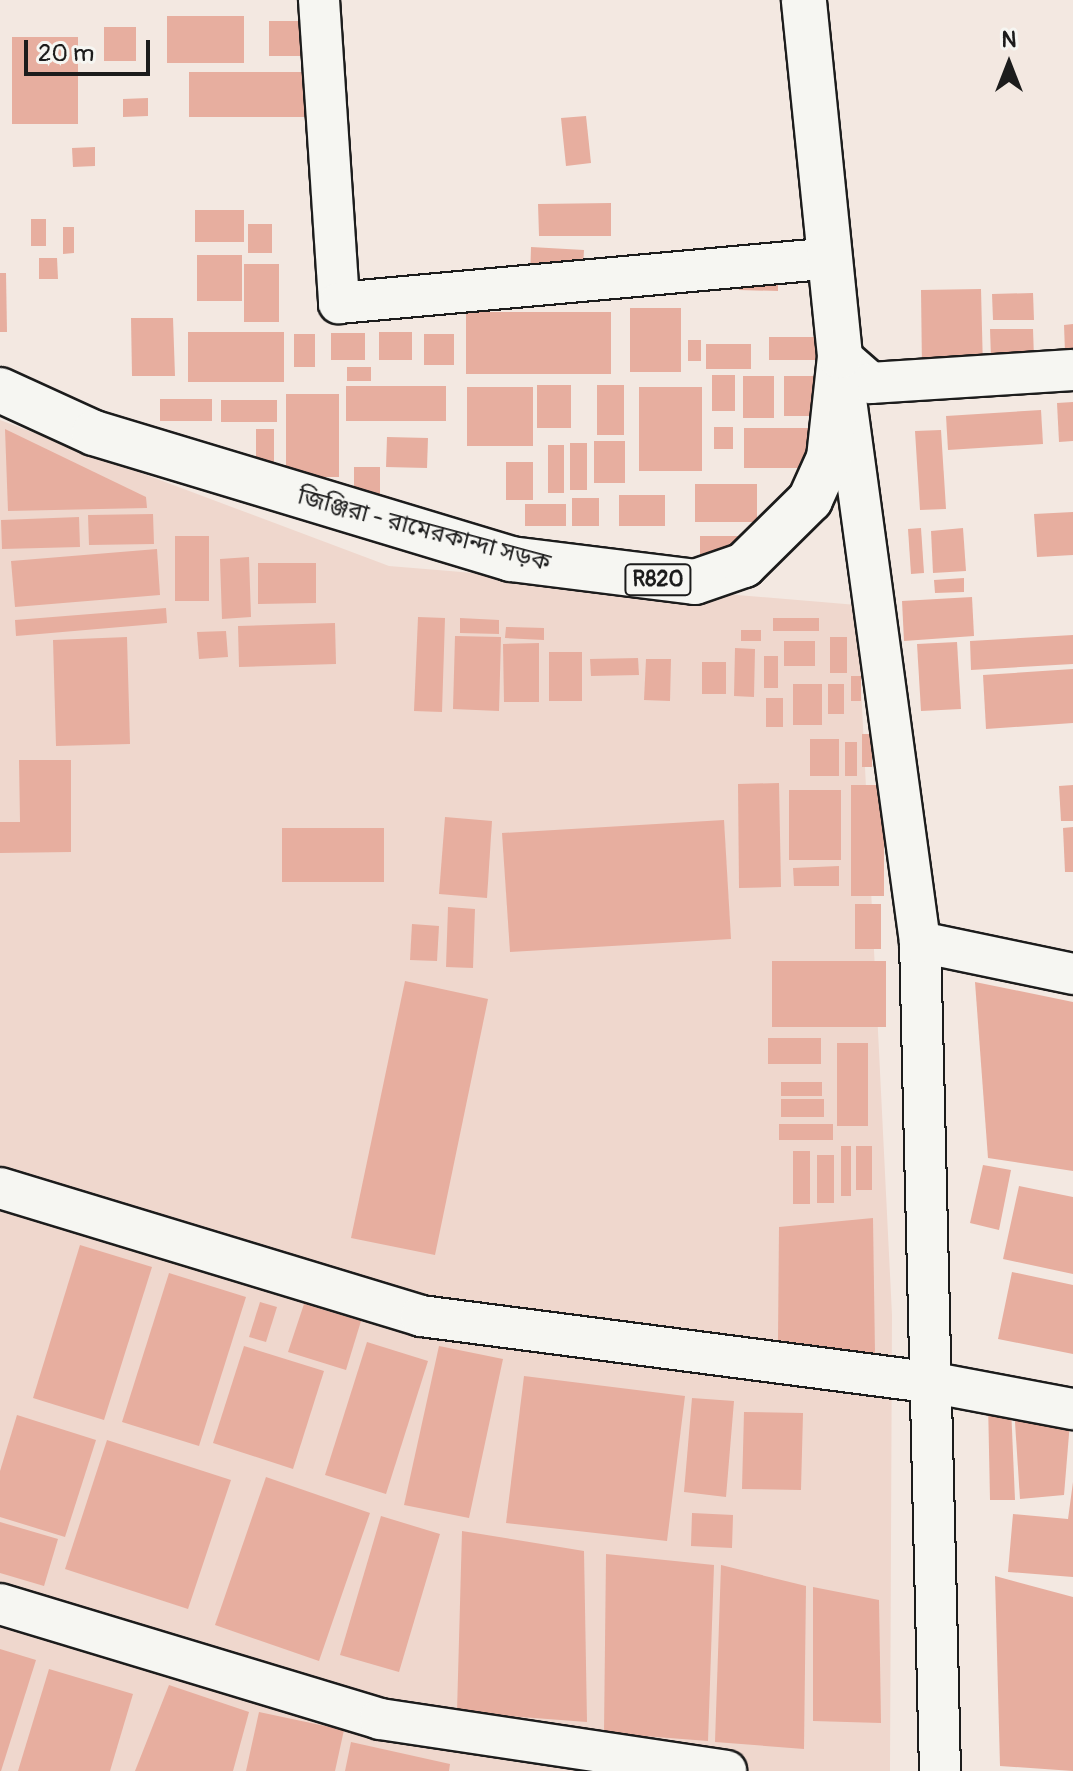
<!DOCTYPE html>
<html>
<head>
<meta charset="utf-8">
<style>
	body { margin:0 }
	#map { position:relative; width:1073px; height:1771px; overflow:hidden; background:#f3e8e1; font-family:Pangolin,"Noto Sans Bengali",sans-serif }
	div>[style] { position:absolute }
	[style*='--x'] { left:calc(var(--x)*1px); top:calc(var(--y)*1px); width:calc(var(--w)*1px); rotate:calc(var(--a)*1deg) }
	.built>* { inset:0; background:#efd7cd }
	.building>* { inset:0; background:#e7ae9f }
	.roads { filter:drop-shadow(2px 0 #1c1c1c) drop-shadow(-2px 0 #1c1c1c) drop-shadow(0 2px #1c1c1c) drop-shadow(0 -2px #1c1c1c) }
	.minor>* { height:40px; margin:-20px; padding:0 20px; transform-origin:20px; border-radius:20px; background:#f6f6f2 }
	.primary>* { height:44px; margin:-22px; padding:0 22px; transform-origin:22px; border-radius:22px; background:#f6f6f2 }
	span { translate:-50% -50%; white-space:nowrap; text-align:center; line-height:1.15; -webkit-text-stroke:6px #f6f6f2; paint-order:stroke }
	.shield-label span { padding:2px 6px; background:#f6f6f2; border:2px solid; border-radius:6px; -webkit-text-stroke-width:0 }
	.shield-label { font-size:22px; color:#1c1c1c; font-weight:700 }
	.street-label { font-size:24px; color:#1c1c1c }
	.north { position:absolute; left:969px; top:24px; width:80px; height:80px; -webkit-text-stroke:6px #f6f6f2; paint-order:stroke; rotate:0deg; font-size:22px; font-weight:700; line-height:32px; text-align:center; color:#1c1c1c }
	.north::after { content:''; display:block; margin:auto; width:28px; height:36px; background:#1c1c1c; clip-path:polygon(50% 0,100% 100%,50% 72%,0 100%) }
	.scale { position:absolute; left:24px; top:40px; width:126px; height:36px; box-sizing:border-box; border:4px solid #1c1c1c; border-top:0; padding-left:10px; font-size:24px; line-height:28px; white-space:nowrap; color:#1c1c1c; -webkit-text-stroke:6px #f6f6f2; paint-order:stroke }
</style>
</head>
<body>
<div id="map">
	<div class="built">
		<div style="clip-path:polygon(0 420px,389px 566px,857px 605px,892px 1315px,890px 1771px,0 1771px)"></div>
	</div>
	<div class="building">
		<div style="clip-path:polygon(167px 16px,244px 16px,244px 63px,167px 63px)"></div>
		<div style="clip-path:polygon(269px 21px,308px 21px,308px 56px,269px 56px)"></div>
		<div style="clip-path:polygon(104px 27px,136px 27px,136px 61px,104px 61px)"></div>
		<div style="clip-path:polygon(12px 37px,78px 37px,78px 124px,12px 124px)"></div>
		<div style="clip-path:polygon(189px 72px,315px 72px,315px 117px,189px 117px)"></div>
		<div style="clip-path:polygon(148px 98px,148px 116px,123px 117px,123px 99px)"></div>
		<div style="clip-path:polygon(586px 116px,591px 163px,566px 166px,561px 118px)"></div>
		<div style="clip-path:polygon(95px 147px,95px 166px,73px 167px,72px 148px)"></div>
		<div style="clip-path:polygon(611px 203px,611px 236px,539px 236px,538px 204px)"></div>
		<div style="clip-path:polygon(195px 210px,244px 210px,244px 242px,195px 242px)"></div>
		<div style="clip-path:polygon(31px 219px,46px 219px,46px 246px,31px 246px)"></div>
		<div style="clip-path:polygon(248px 224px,272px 224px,272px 253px,248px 253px)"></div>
		<div style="clip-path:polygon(63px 227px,74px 227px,74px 253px,63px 254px)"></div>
		<div style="clip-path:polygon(531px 247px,584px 250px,582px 282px,530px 280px)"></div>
		<div style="clip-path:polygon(197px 255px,242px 255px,242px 301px,197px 301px)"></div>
		<div style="clip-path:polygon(39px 258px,57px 258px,58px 279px,39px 279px)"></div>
		<div style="clip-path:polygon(244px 264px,279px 264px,279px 322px,244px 322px)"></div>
		<div style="clip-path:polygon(0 273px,6px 273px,7px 332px,0 332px)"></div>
		<div style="clip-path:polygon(739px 279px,778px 280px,778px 291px,739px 290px)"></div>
		<div style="clip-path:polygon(981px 289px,983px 369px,922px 370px,921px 290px)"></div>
		<div style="clip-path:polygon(1033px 293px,1034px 320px,993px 320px,992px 294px)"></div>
		<div style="clip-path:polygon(630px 308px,681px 308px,681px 372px,630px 372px)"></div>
		<div style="clip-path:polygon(466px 312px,611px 312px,611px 374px,466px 374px)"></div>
		<div style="clip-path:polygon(131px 318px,173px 318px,175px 376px,132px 376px)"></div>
		<div style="clip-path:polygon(1073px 324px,1073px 352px,1065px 352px,1064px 325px)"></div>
		<div style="clip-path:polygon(990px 329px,1033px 329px,1034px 358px,991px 358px)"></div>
		<div style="clip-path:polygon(188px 332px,284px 332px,284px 382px,188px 382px)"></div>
		<div style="clip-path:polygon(379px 332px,412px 332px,412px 360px,379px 360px)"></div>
		<div style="clip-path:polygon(331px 333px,365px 333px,365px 360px,331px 360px)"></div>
		<div style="clip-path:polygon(294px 334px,315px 334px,315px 367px,294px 367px)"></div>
		<div style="clip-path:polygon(424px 334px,454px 334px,454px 365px,424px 365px)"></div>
		<div style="clip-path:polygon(769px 337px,833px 337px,833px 360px,769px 360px)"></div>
		<div style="clip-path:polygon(688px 340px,701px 340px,701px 361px,688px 361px)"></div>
		<div style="clip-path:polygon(706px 344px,751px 344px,751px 369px,706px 369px)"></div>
		<div style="clip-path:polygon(347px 367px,371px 367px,371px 381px,347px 381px)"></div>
		<div style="clip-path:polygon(712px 375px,735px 375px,735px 411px,712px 411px)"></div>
		<div style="clip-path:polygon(743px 376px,774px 376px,774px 418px,743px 418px)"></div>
		<div style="clip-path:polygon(784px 376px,826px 376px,826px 416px,784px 416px)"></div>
		<div style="clip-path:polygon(537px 385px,571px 385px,571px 428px,537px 428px)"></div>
		<div style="clip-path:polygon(597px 385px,624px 385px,624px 435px,597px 435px)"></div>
		<div style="clip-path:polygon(346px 386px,446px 386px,446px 421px,346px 421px)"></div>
		<div style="clip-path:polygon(467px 387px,533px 387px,533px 446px,467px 446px)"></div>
		<div style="clip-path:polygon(639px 387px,702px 387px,702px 471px,639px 471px)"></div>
		<div style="clip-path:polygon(286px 394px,339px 394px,339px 477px,286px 477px)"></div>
		<div style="clip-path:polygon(160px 399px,212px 399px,212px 421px,160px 421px)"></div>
		<div style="clip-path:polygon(221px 400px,277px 400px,277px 422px,221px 422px)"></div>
		<div style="clip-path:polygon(1073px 402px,1073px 441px,1059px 442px,1057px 403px)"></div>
		<div style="clip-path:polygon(1041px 410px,1043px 444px,948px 450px,946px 416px)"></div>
		<div style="clip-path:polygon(714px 427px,733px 427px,733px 449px,714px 449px)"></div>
		<div style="clip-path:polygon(744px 428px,816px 428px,816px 468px,744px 468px)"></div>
		<div style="clip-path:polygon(5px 429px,146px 497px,147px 508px,8px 511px)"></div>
		<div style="clip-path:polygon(256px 429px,274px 429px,274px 468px,256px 468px)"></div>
		<div style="clip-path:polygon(941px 430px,946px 509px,920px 510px,915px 431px)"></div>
		<div style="clip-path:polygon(387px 437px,428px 438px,427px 468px,386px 467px)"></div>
		<div style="clip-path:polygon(594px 441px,625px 441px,625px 483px,594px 483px)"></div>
		<div style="clip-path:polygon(570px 443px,587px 443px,587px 490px,570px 490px)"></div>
		<div style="clip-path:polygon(548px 445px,564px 445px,564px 493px,548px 493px)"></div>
		<div style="clip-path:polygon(506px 462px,533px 462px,533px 500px,506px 500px)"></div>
		<div style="clip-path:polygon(354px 467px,380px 467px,380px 495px,354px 495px)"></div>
		<div style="clip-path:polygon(695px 484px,757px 484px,757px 522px,695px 522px)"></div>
		<div style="clip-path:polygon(619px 495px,665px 495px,665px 526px,619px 526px)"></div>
		<div style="clip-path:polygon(572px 498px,599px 498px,599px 526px,572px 526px)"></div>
		<div style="clip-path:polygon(525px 504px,566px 504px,566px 526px,525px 526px)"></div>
		<div style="clip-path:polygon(1073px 512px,1073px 555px,1037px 557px,1034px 514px)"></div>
		<div style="clip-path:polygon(153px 514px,154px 544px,89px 545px,88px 515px)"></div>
		<div style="clip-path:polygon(79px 517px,80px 547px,2px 549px,1px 520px)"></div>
		<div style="clip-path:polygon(921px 528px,924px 573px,911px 574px,908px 529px)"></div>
		<div style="clip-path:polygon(963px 528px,966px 571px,933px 573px,931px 531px)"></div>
		<div style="clip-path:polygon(175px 536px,209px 536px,209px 601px,175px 601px)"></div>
		<div style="clip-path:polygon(700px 536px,761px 536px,761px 584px,700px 584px)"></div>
		<div style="clip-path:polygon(157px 549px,160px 595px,15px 607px,11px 561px)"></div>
		<div style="clip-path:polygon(249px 557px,251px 617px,222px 619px,220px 559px)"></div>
		<div style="clip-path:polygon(258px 563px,316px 563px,316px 603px,258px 604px)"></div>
		<div style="clip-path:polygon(964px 578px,964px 592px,935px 593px,934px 580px)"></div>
		<div style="clip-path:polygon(972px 597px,974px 636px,904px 641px,902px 601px)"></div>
		<div style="clip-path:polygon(166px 608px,167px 623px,16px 636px,15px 620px)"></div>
		<div style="clip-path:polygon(418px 617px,445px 618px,442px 712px,414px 711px)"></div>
		<div style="clip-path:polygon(460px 618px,499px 620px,499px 634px,460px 633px)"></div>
		<div style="clip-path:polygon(773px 618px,819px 618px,819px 631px,773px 631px)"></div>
		<div style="clip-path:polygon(335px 623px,336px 664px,239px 667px,238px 626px)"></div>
		<div style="clip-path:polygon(506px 627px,544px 628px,544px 640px,505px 638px)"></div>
		<div style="clip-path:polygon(741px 630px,761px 630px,761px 641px,741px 641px)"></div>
		<div style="clip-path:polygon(226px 631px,228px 657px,199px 659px,197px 632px)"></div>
		<div style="clip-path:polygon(1073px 635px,1073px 664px,971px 670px,970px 641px)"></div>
		<div style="clip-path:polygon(455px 636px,501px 637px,499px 711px,453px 709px)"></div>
		<div style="clip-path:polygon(127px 637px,130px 744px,56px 746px,53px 640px)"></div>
		<div style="clip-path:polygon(830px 637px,847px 637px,847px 673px,830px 673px)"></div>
		<div style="clip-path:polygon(784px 641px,815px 641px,815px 666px,784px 666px)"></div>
		<div style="clip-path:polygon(957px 642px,961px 709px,921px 711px,917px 644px)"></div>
		<div style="clip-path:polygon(539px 643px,539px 702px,504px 702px,503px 644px)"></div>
		<div style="clip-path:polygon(735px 648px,755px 649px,754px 697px,734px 696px)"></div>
		<div style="clip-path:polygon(549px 652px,582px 652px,582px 701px,549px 701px)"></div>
		<div style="clip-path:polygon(764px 656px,778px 656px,778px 688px,764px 688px)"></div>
		<div style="clip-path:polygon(638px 658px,639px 675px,591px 676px,590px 659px)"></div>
		<div style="clip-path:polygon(646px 659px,671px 659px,670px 701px,644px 700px)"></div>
		<div style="clip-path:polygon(702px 662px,726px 662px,726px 694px,702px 694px)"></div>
		<div style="clip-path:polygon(1073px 669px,1073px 723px,986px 729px,983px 675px)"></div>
		<div style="clip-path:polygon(851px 676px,861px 676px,861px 701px,851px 701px)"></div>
		<div style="clip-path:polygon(793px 684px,822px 684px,822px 725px,793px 725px)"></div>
		<div style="clip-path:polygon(828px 684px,844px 684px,844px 714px,828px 714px)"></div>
		<div style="clip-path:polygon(766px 698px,783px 698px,783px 727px,766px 727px)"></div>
		<div style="clip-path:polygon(862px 734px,872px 734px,872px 767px,862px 767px)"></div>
		<div style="clip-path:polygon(810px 739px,839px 739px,839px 776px,810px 776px)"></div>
		<div style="clip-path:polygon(845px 742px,857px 742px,857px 776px,845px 776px)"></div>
		<div style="clip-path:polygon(19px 760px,71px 760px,71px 852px,0 853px,0 822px,20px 822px)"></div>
		<div style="clip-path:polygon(779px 783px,781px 887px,739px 888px,738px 784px)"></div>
		<div style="clip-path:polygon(851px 785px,884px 785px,884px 896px,851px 896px)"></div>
		<div style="clip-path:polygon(1073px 785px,1073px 821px,1061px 821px,1059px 786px)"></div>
		<div style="clip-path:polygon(789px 790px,841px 790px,841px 860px,789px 860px)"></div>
		<div style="clip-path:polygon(445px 817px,492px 821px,487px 898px,439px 894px)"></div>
		<div style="clip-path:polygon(724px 820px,731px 939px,510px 952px,502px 833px)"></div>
		<div style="clip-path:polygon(1073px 827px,1073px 872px,1065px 872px,1063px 828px)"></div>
		<div style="clip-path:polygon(282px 828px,384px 828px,384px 882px,282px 882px)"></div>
		<div style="clip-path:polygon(839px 866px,839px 886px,794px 886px,793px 868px)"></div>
		<div style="clip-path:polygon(855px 904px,881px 904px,881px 949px,855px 949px)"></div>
		<div style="clip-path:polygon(448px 907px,475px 909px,473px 968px,446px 967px)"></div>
		<div style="clip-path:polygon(412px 924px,439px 926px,437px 961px,410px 960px)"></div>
		<div style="clip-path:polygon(772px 961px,886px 961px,886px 1027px,772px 1027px)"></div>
		<div style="clip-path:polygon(405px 981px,488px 999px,435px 1255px,351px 1238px)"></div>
		<div style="clip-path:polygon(975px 982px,1073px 1002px,1073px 1171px,988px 1158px)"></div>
		<div style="clip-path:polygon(768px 1038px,821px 1038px,821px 1064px,768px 1064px)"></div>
		<div style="clip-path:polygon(837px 1043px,868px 1043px,868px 1126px,837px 1126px)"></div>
		<div style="clip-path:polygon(781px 1082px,822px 1082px,822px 1096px,781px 1096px)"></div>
		<div style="clip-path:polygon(781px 1099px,824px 1099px,824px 1117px,781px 1117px)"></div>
		<div style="clip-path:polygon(779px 1124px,833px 1124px,833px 1140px,779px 1140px)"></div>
		<div style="clip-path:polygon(841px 1146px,851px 1146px,851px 1196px,841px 1196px)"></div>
		<div style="clip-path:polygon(856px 1146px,872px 1146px,872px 1190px,856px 1190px)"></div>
		<div style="clip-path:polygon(793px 1151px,810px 1151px,810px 1204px,793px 1204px)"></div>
		<div style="clip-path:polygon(817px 1155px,834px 1155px,834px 1203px,817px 1203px)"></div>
		<div style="clip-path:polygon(983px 1165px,1011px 1170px,999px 1230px,970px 1223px)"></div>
		<div style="clip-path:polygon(1019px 1186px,1073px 1197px,1073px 1274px,1003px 1259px)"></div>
		<div style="clip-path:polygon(873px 1218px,875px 1354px,778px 1340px,779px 1227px)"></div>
		<div style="clip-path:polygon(80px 1245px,152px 1267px,104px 1420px,33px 1398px)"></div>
		<div style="clip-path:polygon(1012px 1272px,1073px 1285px,1073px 1354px,998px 1339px)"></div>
		<div style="clip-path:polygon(169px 1273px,246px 1297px,199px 1446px,122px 1422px)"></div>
		<div style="clip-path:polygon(260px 1302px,277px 1307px,266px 1342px,249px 1337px)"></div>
		<div style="clip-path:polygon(304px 1304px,361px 1321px,346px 1370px,288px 1352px)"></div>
		<div style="clip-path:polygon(367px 1342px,428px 1361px,386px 1494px,325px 1475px)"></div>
		<div style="clip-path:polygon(244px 1346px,324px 1371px,293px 1469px,213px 1443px)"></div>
		<div style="clip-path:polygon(439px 1346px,503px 1359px,469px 1518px,404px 1505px)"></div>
		<div style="clip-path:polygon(524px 1376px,685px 1396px,667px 1541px,506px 1523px)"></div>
		<div style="clip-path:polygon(692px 1398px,734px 1401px,726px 1497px,684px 1492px)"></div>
		<div style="clip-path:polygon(988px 1401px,1011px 1407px,1015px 1500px,990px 1500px)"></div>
		<div style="clip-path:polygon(1014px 1407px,1070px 1422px,1064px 1495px,1020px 1499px)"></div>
		<div style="clip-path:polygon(744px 1412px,803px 1413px,801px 1490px,742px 1489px)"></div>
		<div style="clip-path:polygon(17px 1415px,96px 1440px,65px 1537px,0 1517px,0 1471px)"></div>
		<div style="clip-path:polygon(107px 1440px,231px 1480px,188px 1609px,65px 1569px)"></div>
		<div style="clip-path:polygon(266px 1477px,370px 1513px,319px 1661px,215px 1625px)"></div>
		<div style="clip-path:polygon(1073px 1482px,1073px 1577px,1008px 1572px,1013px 1514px,1068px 1519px)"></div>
		<div style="clip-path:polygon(692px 1513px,733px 1515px,732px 1548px,691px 1546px)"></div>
		<div style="clip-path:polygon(381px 1516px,440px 1534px,399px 1672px,340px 1655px)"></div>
		<div style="clip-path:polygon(0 1522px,58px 1539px,44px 1586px,0 1573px)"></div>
		<div style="clip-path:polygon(462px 1531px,584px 1551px,587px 1722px,457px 1712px)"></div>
		<div style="clip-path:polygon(606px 1554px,714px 1565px,708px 1741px,604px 1733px)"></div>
		<div style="clip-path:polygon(721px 1565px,806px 1586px,804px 1749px,715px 1742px)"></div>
		<div style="clip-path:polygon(995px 1576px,1073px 1597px,1073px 1771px,1000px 1766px)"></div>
		<div style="clip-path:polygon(813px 1587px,879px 1600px,881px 1723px,813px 1721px)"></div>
		<div style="clip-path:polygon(0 1649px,36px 1660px,1px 1771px,0 1771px)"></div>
		<div style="clip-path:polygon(49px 1669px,133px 1694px,110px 1771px,18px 1771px)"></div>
		<div style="clip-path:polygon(169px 1685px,249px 1712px,233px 1771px,135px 1771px)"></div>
		<div style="clip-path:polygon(259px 1712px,344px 1730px,335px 1771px,246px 1771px)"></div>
		<div style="clip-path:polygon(351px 1742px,450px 1764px,449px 1771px,345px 1771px)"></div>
	</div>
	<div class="roads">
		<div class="minor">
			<div style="--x:319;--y:0;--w:304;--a:86.2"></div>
			<div style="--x:339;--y:303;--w:492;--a:-5.2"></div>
			<div style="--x:920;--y:942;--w:156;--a:11.8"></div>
			<div style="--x:0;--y:1188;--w:440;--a:16.9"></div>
			<div style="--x:421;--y:1316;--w:518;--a:7.43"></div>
			<div style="--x:935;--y:1383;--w:140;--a:10.7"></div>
			<div style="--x:0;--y:1604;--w:397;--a:16.8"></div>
			<div style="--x:380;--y:1719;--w:350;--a:8.5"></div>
			<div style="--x:940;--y:1771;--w:829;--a:-91.38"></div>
			<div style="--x:920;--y:942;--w:591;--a:-97.77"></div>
			<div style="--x:840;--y:356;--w:41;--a:41.1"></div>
			<div style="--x:871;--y:383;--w:202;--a:-3.7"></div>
		</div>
		<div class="primary">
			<div style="--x:0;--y:390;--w:103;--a:24.6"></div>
			<div style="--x:94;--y:433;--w:436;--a:16.8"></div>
			<div style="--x:511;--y:559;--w:185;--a:7.1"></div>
			<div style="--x:695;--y:582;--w:52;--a:-19.1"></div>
			<div style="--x:744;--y:565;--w:93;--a:-44.6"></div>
			<div style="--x:810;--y:500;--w:46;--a:-65.7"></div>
			<div style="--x:829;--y:458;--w:103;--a:-83.8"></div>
			<div style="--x:840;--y:356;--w:358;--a:-95.8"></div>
		</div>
	</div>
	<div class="shield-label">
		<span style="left:658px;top:580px">R820</span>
	</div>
	<div class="street-label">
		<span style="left:424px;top:530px;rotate:15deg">জিঞ্জিরা - রামেরকান্দা সড়ক</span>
	</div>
	<div class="north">N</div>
	<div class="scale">20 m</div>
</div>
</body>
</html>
